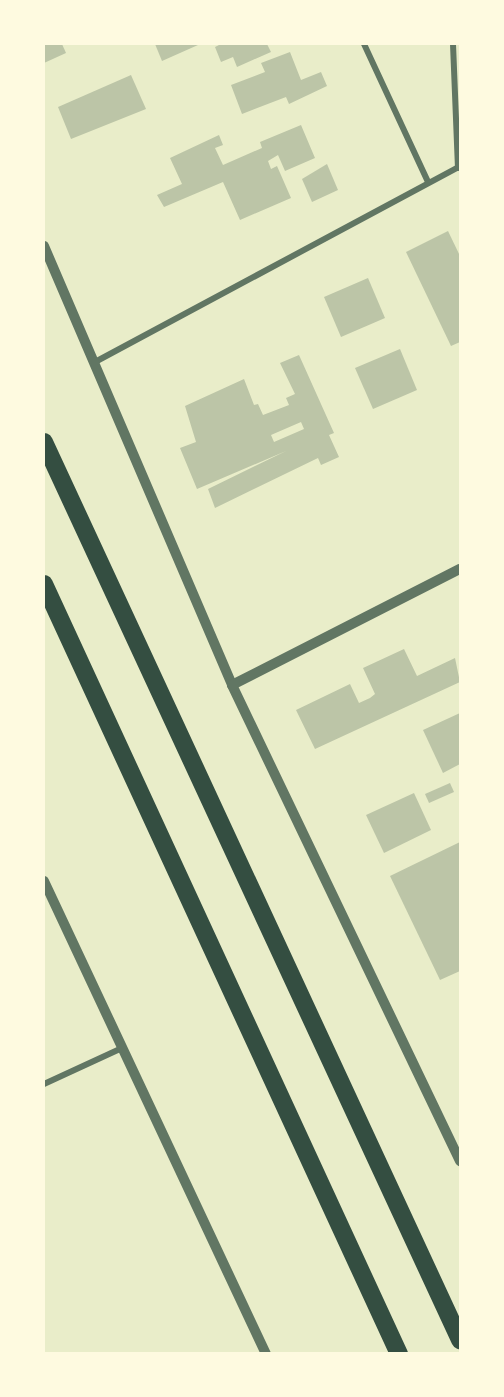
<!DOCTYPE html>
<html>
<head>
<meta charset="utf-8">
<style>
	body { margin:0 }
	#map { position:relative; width:504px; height:1397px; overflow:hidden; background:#e9edc9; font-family:"DM Sans",sans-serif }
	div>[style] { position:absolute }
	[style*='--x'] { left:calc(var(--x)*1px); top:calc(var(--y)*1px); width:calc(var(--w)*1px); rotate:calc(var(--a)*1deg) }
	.building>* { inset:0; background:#bcc5a7 }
	.minor>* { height:6px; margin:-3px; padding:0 3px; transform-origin:3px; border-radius:3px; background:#617663 }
	.tertiary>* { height:10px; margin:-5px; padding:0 5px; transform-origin:5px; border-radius:5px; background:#617663 }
	.motorway>* { height:18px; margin:-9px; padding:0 9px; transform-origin:9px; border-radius:9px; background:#344e41 }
	span { translate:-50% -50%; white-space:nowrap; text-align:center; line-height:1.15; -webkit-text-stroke:5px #fefae0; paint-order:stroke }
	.frame { position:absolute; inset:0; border:45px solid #fefae0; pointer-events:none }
</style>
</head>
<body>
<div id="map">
	<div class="building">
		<div style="clip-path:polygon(62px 44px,66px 53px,44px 63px,44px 45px)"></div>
		<div style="clip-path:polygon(155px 44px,197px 44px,198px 45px,162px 61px)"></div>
		<div style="clip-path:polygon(221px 44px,267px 44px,271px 52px,237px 67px,233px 57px,221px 62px,215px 47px)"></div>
		<div style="clip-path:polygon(290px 52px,301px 80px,321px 72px,327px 86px,289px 104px,286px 97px,242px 114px,231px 85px,265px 72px,261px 63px)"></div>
		<div style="clip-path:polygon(131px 75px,146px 109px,71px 139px,58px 107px)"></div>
		<div style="clip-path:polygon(301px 125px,315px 158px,285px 171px,278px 155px,268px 161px,271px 169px,277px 166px,291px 198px,240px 220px,223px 182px,164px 207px,157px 195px,182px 184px,170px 158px,219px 135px,223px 145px,215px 148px,223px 165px,262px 148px,260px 142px)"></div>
		<div style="clip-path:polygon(327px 164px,338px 190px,312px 202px,302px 179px)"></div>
		<div style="clip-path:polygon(448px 231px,460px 256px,460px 342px,451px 346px,406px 252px)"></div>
		<div style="clip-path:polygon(368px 278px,385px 318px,341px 337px,324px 297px)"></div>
		<div style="clip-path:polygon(400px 349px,417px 390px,373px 409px,355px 368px)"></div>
		<div style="clip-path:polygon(evenodd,299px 355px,334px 433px,329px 435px,339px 457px,321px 465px,318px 458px,215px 508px,208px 489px,286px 451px,197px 489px,180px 448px,196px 442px,185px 406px,244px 379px,254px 405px,258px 404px,263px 415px,289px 405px,286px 398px,295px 394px,280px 363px,299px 355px,301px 422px,304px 429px,274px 442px,271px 435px,301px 422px)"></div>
		<div style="clip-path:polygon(404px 649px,417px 676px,455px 658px,460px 682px,315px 749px,296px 710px,350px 684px,359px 703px,370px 698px,375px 694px,363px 668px)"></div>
		<div style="clip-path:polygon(460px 713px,460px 764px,443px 773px,423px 730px)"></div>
		<div style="clip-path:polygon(450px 783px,454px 792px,429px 803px,425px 794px)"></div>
		<div style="clip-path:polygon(414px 793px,431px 830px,384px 853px,366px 815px)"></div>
		<div style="clip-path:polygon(460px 842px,460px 971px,440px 980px,390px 876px)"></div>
	</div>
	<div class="minor">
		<div style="--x:364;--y:44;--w:152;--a:65.1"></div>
		<div style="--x:453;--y:44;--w:124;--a:87.7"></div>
		<div style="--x:95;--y:362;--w:414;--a:-28.2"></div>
		<div style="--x:44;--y:1084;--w:86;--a:-24.8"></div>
	</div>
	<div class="tertiary">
		<div style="--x:44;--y:246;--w:478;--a:66.8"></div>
		<div style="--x:232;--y:685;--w:528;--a:64.41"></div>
		<div style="--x:232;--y:685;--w:256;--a:-27"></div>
		<div style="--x:44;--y:881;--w:523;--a:64.86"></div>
	</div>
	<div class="motorway">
		<div style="--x:44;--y:442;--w:990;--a:65.14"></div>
		<div style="--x:44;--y:584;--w:848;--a:65.25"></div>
	</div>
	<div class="frame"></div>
</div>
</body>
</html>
